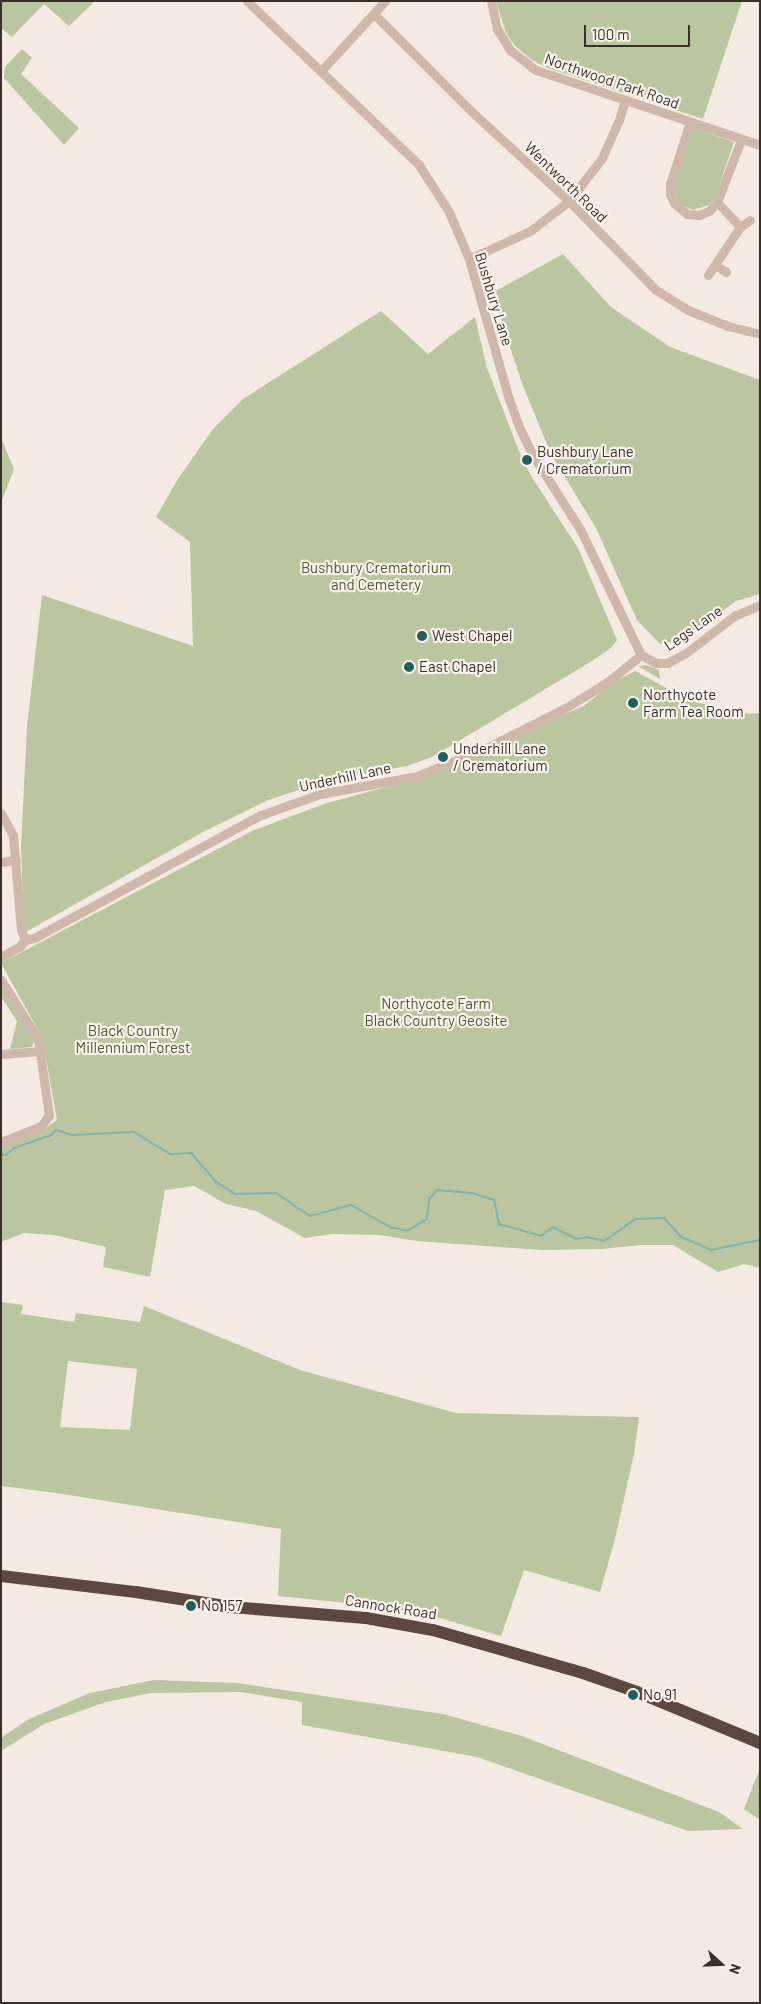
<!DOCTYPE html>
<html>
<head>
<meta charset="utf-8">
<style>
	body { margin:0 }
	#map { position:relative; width:761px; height:2004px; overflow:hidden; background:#f4eae1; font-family:Barlow,sans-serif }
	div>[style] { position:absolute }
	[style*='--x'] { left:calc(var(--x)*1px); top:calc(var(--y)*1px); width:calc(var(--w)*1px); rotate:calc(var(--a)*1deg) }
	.green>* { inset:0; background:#bbc59f }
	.stream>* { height:2px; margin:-1px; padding:0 1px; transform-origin:1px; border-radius:1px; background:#7eb3b1 }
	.minor>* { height:9px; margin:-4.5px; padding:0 4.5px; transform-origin:4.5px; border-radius:4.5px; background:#ceb8ab }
	.highway>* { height:12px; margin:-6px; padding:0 6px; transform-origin:6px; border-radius:6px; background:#5c4841 }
	.dots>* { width:14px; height:14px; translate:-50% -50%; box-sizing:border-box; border:2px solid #fbf4ee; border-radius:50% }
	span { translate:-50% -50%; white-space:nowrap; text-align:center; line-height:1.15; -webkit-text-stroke:4.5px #fbf4ee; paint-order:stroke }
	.street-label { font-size:15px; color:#3b2f2b }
	.poi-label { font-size:15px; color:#3b2f2b }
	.left { translate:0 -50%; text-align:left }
	.park-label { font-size:15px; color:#4d5b2d }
	.frame { position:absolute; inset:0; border:2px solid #3b2f2b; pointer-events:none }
	.north { position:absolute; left:696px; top:1939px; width:50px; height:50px; -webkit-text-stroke:4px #fbf4ee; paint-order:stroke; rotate:110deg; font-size:14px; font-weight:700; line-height:20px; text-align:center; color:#3b2f2b }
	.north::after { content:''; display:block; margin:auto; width:18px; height:22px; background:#3b2f2b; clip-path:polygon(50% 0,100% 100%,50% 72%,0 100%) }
	.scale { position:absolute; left:584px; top:25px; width:106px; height:22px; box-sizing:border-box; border:2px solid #3b2f2b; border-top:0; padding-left:6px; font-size:15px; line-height:18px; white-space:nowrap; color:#3b2f2b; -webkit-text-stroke:4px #fbf4ee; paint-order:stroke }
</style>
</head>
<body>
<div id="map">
	<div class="green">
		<div style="clip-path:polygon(1px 1px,95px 1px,69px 26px,44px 4px,12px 37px,1px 28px)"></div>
		<div style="clip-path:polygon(496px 1px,742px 1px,703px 119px,548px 68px,532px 60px,515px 46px,506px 33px)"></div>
		<div style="clip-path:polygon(22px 49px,32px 58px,21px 74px,79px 128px,64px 145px,4px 78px,5px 67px)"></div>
		<div style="clip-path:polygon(692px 127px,734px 142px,715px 198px,709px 205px,693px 210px,679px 204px,674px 191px,674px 184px)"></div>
		<div style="clip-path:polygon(563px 254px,611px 307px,670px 347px,760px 380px,760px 594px,736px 601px,683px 640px,660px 644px,637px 620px,596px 528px,552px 456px,523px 386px,492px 293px)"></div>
		<div style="clip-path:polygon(381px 311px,428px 354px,475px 317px,487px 368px,519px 451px,531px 476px,578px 548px,617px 640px,610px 649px,592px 661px,432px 757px,407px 766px,326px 781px,268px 800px,203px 832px,24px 933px,21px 846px,27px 727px,42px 595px,193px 646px,190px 542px,156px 517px,178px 479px,213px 429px,243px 399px)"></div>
		<div style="clip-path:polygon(1px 438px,14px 469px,1px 503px)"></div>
		<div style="clip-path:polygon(646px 665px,659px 670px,660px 679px,638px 666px)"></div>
		<div style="clip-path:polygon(635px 671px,690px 701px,749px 714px,760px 713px,760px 1268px,744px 1264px,718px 1272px,673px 1245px,641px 1245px,602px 1249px,541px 1250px,416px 1241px,380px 1235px,332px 1234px,305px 1238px,256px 1211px,226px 1204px,194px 1186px,165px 1190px,150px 1277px,103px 1267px,106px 1247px,54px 1235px,24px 1233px,1px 1242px,1px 1145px,43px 1130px,57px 1120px,44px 1047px,38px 1030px,1px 963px,252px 831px,327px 803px,438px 773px,517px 734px,584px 706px,612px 683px)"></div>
		<div style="clip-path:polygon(1px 986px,34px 1041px,32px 1047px,10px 1049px,17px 1021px,1px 997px)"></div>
		<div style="clip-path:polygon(evenodd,1px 1302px,23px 1305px,21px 1314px,74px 1322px,76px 1313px,140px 1322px,144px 1306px,300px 1370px,456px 1413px,639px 1417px,634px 1454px,615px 1539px,600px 1592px,524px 1570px,501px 1636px,440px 1618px,377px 1606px,278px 1596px,281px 1529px,56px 1493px,1px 1486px,1px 1302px,68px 1361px,137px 1369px,130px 1430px,60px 1427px,68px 1361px)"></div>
		<div style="clip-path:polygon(154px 1680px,237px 1683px,443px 1714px,522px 1736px,719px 1812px,743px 1829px,688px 1831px,477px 1757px,302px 1725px,302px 1702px,241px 1692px,151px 1693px,106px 1702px,44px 1724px,1px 1751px,1px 1738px,29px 1719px,90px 1693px)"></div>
		<div style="clip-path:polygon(760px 1768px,760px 1820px,744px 1809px)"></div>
	</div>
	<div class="stream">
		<div style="--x:1;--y:1155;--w:5;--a:0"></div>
		<div style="--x:6;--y:1155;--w:11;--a:-41"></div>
		<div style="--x:14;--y:1148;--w:39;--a:-19"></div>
		<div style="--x:51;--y:1135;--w:7;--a:-45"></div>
		<div style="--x:56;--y:1130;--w:16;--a:18"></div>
		<div style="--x:71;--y:1135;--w:63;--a:-2.7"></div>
		<div style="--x:134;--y:1132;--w:42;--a:31.4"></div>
		<div style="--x:170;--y:1154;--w:21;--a:-3"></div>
		<div style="--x:191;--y:1153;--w:37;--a:49"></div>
		<div style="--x:215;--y:1181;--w:24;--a:33"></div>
		<div style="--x:235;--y:1194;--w:41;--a:-1.4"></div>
		<div style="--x:276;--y:1193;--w:41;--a:34.1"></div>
		<div style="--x:310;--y:1216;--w:42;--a:-15"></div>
		<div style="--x:351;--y:1205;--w:45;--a:29.4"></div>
		<div style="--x:390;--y:1227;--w:17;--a:13"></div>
		<div style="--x:407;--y:1231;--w:23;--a:-31"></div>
		<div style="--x:427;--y:1219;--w:20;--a:-84"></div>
		<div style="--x:429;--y:1199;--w:12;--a:-48"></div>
		<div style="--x:437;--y:1190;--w:35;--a:5"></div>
		<div style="--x:472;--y:1193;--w:23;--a:18"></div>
		<div style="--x:494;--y:1200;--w:25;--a:78"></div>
		<div style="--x:499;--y:1224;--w:44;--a:15.9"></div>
		<div style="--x:541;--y:1236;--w:15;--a:-37"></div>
		<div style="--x:553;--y:1227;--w:27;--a:27"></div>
		<div style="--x:577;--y:1239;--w:10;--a:-11"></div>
		<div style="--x:587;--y:1237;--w:17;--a:13"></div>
		<div style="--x:604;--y:1241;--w:39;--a:-35"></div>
		<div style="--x:636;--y:1219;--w:28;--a:-2"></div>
		<div style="--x:664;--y:1218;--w:25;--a:48"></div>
		<div style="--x:681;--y:1237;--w:33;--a:23"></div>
		<div style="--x:711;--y:1250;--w:50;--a:-11.5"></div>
	</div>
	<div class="minor">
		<div style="--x:247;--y:1;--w:238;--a:43.6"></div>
		<div style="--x:419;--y:165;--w:56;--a:57.4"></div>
		<div style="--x:449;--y:212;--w:51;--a:66.9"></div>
		<div style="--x:469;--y:259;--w:146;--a:74.1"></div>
		<div style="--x:509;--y:399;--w:30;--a:70"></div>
		<div style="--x:519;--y:427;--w:30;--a:64"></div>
		<div style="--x:532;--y:454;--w:89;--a:57.4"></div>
		<div style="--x:580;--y:529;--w:140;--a:64.2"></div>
		<div style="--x:641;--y:655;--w:17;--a:28"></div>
		<div style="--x:656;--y:663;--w:11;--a:0"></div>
		<div style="--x:667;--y:663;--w:21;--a:-28"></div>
		<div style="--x:686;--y:653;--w:61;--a:-37.6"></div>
		<div style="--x:734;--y:616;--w:28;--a:-23"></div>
		<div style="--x:491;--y:1;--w:29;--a:78"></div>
		<div style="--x:497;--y:29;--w:25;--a:58"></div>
		<div style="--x:510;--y:50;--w:33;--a:38"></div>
		<div style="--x:536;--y:70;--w:236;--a:18.5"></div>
		<div style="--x:375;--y:15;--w:136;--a:45"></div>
		<div style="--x:471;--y:111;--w:133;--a:42.6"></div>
		<div style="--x:569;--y:201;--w:124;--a:45.7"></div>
		<div style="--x:656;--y:290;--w:38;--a:32"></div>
		<div style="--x:688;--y:310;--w:43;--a:21.8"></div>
		<div style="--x:728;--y:326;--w:33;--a:14"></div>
		<div style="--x:321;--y:71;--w:95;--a:-47.6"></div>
		<div style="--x:690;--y:122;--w:65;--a:107.9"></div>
		<div style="--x:670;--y:184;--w:10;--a:90"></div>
		<div style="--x:670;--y:194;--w:10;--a:66"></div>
		<div style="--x:674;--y:203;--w:17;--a:40"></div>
		<div style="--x:687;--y:214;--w:12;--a:5"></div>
		<div style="--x:699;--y:215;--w:11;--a:-22"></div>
		<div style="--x:709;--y:211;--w:12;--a:-48"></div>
		<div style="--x:717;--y:202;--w:66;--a:-68.8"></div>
		<div style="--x:717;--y:202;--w:34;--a:47"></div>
		<div style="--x:469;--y:259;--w:67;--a:-24.7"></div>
		<div style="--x:530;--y:231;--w:49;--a:-37.6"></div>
		<div style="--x:569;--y:201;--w:54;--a:-52.5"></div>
		<div style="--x:602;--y:158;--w:42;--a:-65.9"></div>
		<div style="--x:619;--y:120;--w:21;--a:-73"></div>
		<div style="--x:715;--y:265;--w:13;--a:32"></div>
		<div style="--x:708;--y:275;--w:58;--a:-56.3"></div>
		<div style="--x:740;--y:227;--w:12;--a:-35"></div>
		<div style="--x:1;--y:813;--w:26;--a:62"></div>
		<div style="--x:13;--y:836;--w:94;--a:85.1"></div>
		<div style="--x:21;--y:930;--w:11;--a:68"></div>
		<div style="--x:1;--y:862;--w:15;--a:-8"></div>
		<div style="--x:1;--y:957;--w:22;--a:-30"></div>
		<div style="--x:20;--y:946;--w:8;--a:-50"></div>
		<div style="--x:25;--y:940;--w:9;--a:-13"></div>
		<div style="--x:34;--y:938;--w:258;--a:-28.5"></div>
		<div style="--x:261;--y:815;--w:63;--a:-19.6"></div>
		<div style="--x:320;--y:794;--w:99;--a:-10.5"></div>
		<div style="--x:417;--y:776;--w:74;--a:-22.1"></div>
		<div style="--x:486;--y:748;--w:91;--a:-26.8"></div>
		<div style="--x:567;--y:707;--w:46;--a:-31.6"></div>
		<div style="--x:606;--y:683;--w:45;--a:-38.7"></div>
		<div style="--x:1;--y:980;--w:70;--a:57.9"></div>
		<div style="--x:38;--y:1039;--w:77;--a:81.8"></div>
		<div style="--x:49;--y:1115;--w:14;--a:126"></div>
		<div style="--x:41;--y:1126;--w:43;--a:158.2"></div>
		<div style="--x:1;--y:1054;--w:40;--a:-4.3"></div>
	</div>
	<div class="highway">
		<div style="--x:1;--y:1576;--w:136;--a:6.8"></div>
		<div style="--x:136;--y:1592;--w:96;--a:9"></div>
		<div style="--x:231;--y:1607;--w:135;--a:4.7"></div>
		<div style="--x:366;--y:1618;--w:68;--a:10.2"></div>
		<div style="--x:433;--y:1630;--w:156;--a:16"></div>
		<div style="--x:583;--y:1673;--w:57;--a:19.4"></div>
		<div style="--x:637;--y:1692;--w:133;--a:22.5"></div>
	</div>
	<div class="dots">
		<div style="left:527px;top:460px;background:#1e5f5f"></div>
		<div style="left:422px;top:636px;background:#1e5f5f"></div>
		<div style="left:409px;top:667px;background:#1e5f5f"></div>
		<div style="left:633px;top:703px;background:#1e5f5f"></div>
		<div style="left:443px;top:757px;background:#1e5f5f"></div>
		<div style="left:191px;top:1606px;background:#1e5f5f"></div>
		<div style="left:633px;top:1695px;background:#1e5f5f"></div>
	</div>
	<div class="street-label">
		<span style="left:612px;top:81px;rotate:19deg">Northwood Park Road</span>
		<span style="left:566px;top:182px;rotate:44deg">Wentworth Road</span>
		<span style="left:494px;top:299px;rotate:73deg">Bushbury Lane</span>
		<span style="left:693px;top:628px;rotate:-35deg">Legs Lane</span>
		<span style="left:345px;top:777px;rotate:-12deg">Underhill Lane</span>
		<span style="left:391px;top:1607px;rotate:9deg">Cannock Road</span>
	</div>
	<div class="poi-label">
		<span class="left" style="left:537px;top:460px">Bushbury Lane<br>/ Crematorium</span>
		<span class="left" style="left:432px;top:636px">West Chapel</span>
		<span class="left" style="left:419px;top:667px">East Chapel</span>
		<span class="left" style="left:643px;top:703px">Northycote<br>Farm Tea Room</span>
		<span class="left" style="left:453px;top:757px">Underhill Lane<br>/ Crematorium</span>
		<span class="left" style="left:201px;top:1606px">No 157</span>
		<span class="left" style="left:643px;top:1695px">No 91</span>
	</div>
	<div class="park-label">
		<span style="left:376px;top:576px">Bushbury Crematorium<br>and Cemetery</span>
		<span style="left:436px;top:1012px">Northycote Farm<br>Black Country Geosite</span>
		<span style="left:133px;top:1039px">Black Country<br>Millennium Forest</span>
	</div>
	<div class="frame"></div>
	<div class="north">N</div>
	<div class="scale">100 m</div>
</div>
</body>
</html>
